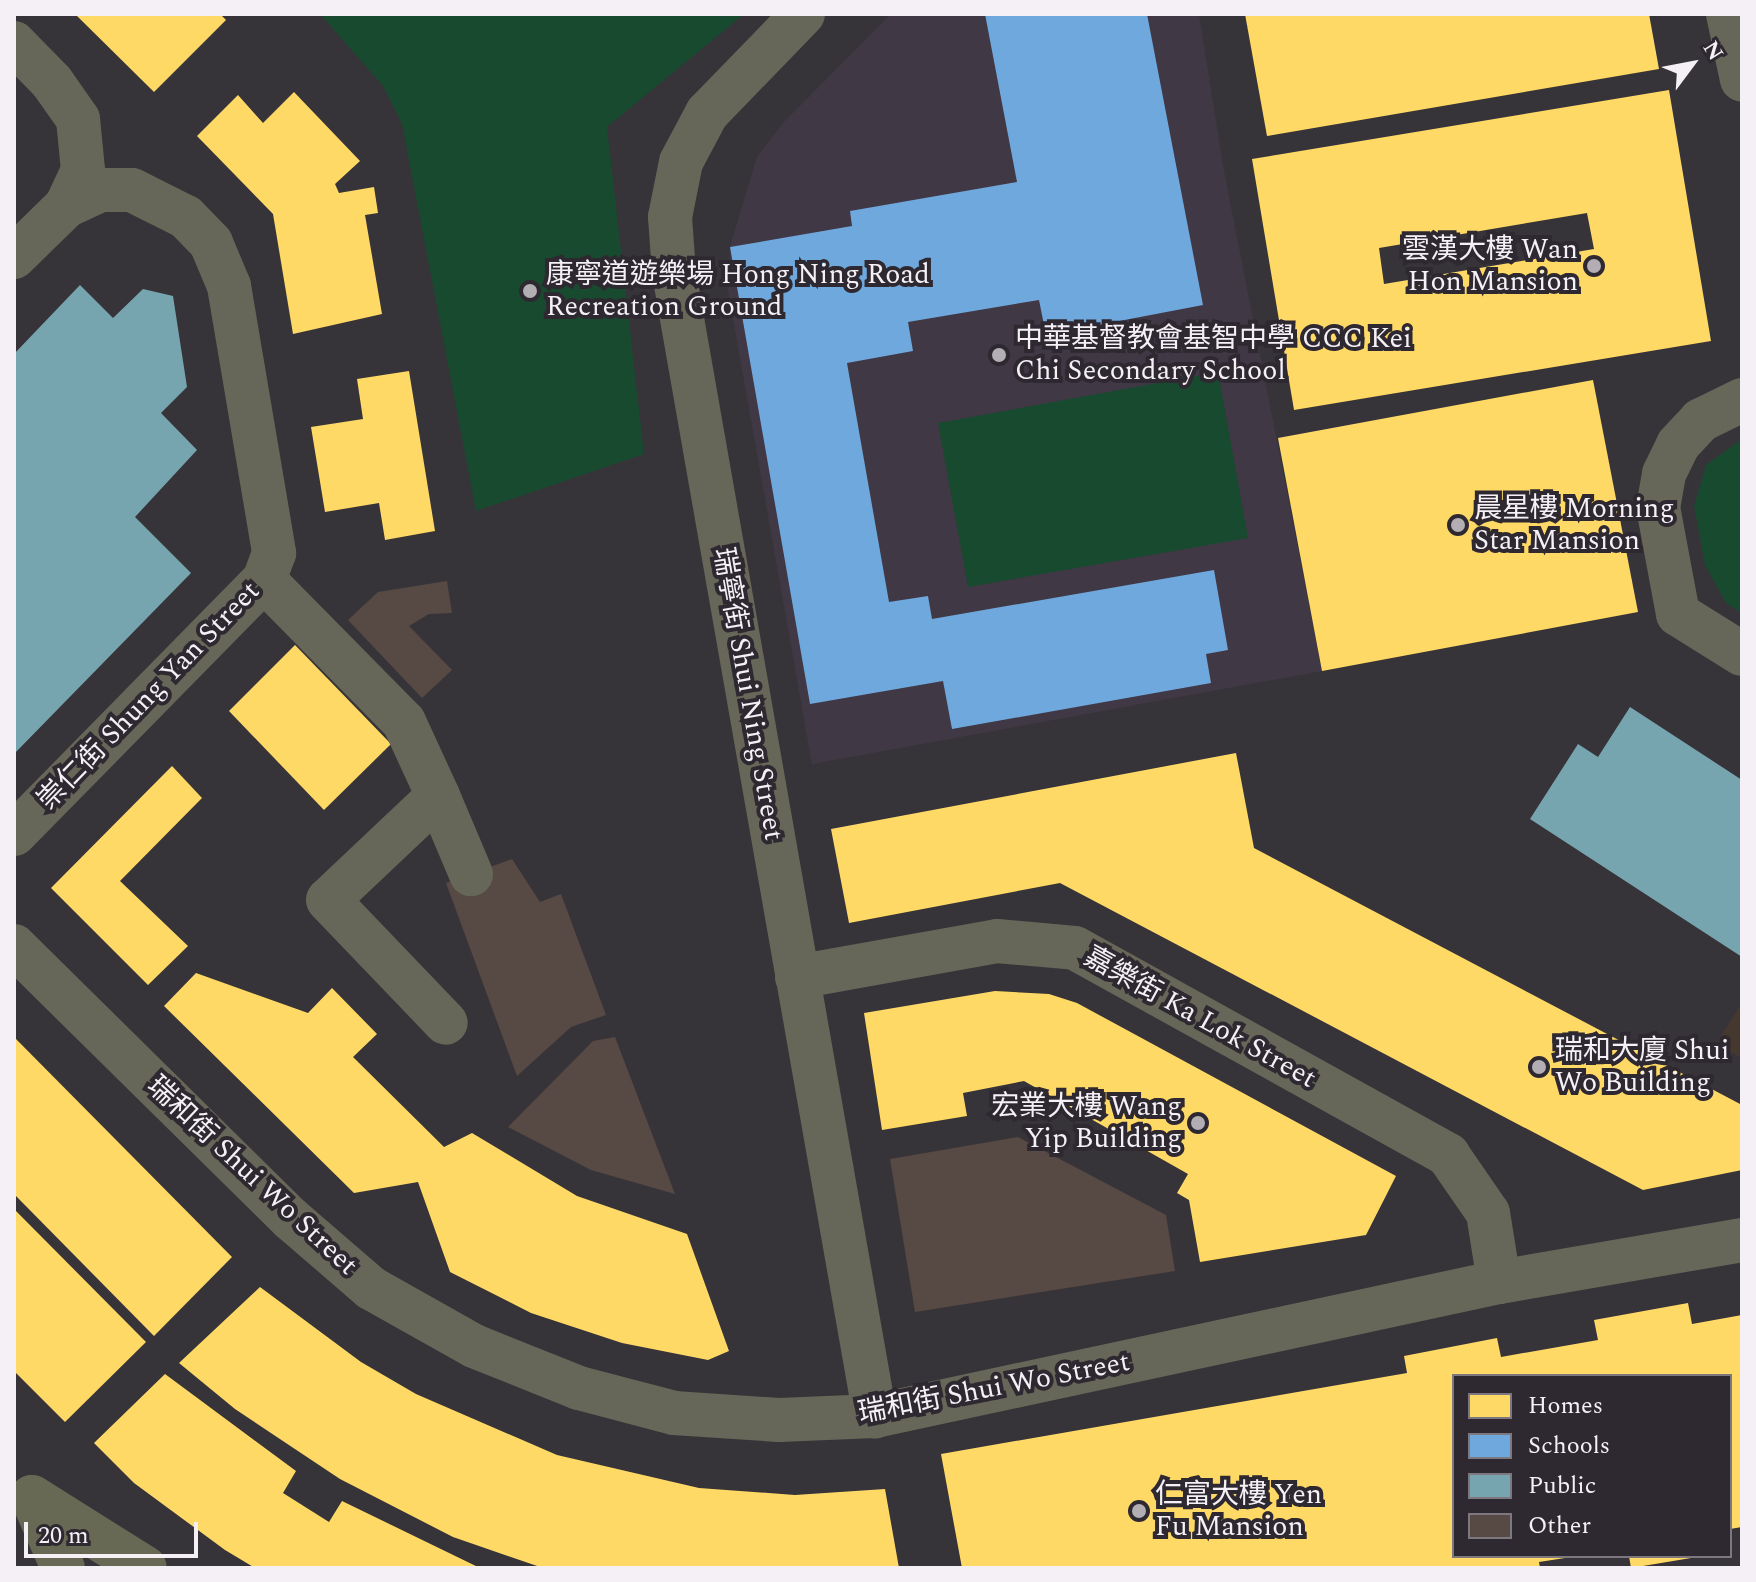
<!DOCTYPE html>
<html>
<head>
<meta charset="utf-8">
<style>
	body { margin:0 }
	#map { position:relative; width:1756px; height:1582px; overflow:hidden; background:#373439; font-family:Spectral,"Noto Sans TC",serif }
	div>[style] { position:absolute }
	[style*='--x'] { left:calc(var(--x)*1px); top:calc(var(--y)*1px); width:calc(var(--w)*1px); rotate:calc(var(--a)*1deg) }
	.commercial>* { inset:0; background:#45382e }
	.built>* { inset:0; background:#413846 }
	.green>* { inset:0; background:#184a2f }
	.homes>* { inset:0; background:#ffd966 }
	.schools>* { inset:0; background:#6fa8dc }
	.public>* { inset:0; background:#76a5af }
	.building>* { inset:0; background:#574943 }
	.street>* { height:44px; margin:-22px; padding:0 22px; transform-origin:22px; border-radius:22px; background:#666758 }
	.secondary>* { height:44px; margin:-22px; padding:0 22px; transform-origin:22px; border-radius:22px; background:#676954 }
	.dots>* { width:22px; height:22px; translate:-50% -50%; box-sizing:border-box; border:4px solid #2e2831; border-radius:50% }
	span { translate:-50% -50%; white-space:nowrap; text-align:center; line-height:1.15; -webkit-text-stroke:8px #2e2831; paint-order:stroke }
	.poi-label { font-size:28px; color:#f4f0f6 }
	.right { translate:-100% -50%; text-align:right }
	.left { translate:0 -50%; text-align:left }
	.street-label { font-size:28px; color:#f4f0f6 }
	.frame { position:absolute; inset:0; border:16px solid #f4f0f6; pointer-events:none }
	.legend { position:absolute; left:1452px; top:1374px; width:280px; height:184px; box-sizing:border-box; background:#2e2831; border:2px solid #7d7880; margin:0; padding:10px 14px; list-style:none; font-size:24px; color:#f4f0f6 }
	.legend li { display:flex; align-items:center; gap:16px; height:40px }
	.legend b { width:40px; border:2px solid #7d7880 }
	.north { position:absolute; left:1652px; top:24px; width:80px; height:80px; -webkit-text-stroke:6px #2e2831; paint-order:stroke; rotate:58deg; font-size:22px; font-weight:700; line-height:32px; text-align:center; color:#f4f0f6 }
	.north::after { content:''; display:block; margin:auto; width:28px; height:36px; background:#f4f0f6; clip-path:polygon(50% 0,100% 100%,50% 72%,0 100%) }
	.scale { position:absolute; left:24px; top:1522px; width:174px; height:36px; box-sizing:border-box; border:4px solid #f4f0f6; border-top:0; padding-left:10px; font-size:24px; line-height:28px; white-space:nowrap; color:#f4f0f6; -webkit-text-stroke:6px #2e2831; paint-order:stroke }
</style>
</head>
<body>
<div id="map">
	<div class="commercial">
		<div style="clip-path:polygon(1742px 1003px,1742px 1058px,1716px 1044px)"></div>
	</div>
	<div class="built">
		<div style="clip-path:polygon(891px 14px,1199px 14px,1223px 166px,1322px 671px,812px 764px,728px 290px,730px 247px,757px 157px,784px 122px)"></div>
	</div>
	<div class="green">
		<div style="clip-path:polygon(320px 14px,744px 14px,607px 127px,644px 454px,476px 511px,402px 124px,383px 86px)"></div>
		<div style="clip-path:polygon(1218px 372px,1248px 538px,968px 587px,938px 423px)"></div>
		<div style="clip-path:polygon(1742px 439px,1742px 613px,1726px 603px,1705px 565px,1694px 506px,1706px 465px)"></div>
	</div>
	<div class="homes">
		<div style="clip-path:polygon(75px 14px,220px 14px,226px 20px,154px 92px)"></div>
		<div style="clip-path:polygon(1245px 14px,1649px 14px,1659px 69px,1267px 136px)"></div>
		<div style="clip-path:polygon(evenodd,1669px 90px,1711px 341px,1294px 410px,1252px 159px,1669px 90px,1587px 213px,1594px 249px,1384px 284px,1379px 248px,1587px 213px)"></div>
		<div style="clip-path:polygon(294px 92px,360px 161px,335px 184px,339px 193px,374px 187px,378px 213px,365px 215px,382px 314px,293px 334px,273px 214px,197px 136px,238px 95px,263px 123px)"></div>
		<div style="clip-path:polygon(409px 371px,435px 531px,385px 540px,379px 503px,325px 512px,311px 427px,363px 419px,357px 379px)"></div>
		<div style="clip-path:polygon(1593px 380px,1638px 612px,1322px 671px,1278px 438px)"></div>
		<div style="clip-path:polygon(295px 645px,391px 744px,324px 810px,229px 711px)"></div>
		<div style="clip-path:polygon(1236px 753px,1254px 848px,1742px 1105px,1742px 1170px,1643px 1190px,1060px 883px,849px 923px,831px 829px)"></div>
		<div style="clip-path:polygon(172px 766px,202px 798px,120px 881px,188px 946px,148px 985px,51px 888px)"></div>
		<div style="clip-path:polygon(196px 973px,308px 1013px,332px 988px,377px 1034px,353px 1057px,444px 1147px,472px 1133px,577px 1196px,687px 1234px,729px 1351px,708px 1360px,622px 1343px,531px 1313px,450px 1272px,418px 1182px,354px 1193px,164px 1006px)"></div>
		<div style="clip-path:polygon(995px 991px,1049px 994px,1077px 1003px,1396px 1176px,1366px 1235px,1200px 1262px,1189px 1200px,1177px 1193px,1188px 1174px,1024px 1081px,963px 1093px,967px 1116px,882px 1130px,864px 1013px)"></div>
		<div style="clip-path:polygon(14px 1037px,232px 1257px,154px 1336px,14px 1194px)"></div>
		<div style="clip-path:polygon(14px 1209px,146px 1342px,65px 1422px,14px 1371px)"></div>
		<div style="clip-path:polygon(260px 1287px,361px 1362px,416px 1394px,557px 1455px,699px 1488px,795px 1495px,885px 1489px,899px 1568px,543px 1568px,453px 1537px,340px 1479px,235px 1409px,179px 1363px)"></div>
		<div style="clip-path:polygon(1688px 1303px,1692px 1324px,1742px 1315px,1742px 1527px,1730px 1529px,1730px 1376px,1454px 1376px,1454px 1556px,1565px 1558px,1539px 1562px,1540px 1568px,962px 1568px,941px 1454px,1407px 1373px,1404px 1356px,1497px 1338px,1501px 1357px,1598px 1340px,1594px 1320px)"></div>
		<div style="clip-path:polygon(165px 1374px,296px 1471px,283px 1493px,329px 1522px,342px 1501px,480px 1568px,255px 1568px,225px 1550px,134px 1483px,94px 1443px)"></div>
		<div style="clip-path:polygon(1629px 1556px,1691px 1556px,1691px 1558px,1631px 1568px)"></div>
	</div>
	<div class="schools">
		<div style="clip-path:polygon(985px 14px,1147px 14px,1203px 305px,1046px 335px,1039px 300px,908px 322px,913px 351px,847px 363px,889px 602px,928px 596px,932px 619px,1214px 570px,1228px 650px,1206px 654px,1211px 683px,952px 729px,943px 681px,810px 704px,730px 247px,852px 226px,850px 211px,1017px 182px)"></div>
	</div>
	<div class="public">
		<div style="clip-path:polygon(80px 285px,113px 318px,143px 289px,173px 296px,187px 387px,161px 413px,197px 450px,135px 517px,191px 573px,14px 754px,14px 354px)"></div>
		<div style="clip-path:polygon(1630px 707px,1742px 780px,1742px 957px,1530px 819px,1578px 744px,1598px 757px)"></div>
	</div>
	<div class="building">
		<div style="clip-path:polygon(447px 581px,452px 613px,429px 614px,409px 626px,452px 670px,422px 698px,348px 620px,378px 592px)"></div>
		<div style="clip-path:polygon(512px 859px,540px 902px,561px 894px,606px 1015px,571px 1027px,517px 1076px,446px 883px)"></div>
		<div style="clip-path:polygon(615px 1037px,675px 1194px,591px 1170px,508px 1127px,593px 1041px)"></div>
		<div style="clip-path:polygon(1018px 1137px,1166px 1215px,1175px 1271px,915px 1312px,890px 1159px)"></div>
	</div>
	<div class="street">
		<div style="--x:803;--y:14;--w:138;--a:134.1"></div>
		<div style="--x:707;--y:113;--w:55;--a:118"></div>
		<div style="--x:681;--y:162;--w:56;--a:101.3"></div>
		<div style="--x:670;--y:217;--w:56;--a:85.9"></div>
		<div style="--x:674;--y:273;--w:1161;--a:80.03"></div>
		<div style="--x:1728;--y:14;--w:67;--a:78"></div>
		<div style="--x:14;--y:43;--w:54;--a:45.7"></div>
		<div style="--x:52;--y:82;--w:45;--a:54.9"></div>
		<div style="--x:78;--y:119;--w:51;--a:84.4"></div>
		<div style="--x:83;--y:170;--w:40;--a:115"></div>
		<div style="--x:14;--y:257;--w:73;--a:-44.4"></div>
		<div style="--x:66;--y:206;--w:38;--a:-25"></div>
		<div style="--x:100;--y:190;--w:32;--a:0"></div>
		<div style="--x:132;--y:190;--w:60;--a:26.6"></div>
		<div style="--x:186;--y:217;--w:36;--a:46"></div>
		<div style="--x:211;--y:243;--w:47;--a:67.3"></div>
		<div style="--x:229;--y:286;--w:271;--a:80.4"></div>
		<div style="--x:274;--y:553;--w:29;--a:110"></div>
		<div style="--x:264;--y:580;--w:356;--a:134.5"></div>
		<div style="--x:1742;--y:400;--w:46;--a:154"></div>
		<div style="--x:1701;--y:420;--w:34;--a:133"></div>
		<div style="--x:1678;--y:445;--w:32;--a:116"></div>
		<div style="--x:1664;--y:474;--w:34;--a:100"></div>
		<div style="--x:1658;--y:507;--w:109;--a:79.4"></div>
		<div style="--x:1678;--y:614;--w:75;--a:32"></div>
		<div style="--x:264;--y:580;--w:199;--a:45.4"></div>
		<div style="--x:404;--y:722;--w:81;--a:65.3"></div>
		<div style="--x:438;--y:796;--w:151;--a:136.6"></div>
		<div style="--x:328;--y:900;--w:170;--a:46.2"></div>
		<div style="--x:438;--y:796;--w:85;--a:67.1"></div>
		<div style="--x:14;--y:946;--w:389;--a:44.6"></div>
		<div style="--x:291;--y:1219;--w:106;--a:40.8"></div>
		<div style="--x:371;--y:1288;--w:118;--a:29.4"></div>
		<div style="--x:474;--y:1346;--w:113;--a:21.8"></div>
		<div style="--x:579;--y:1388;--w:98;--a:14.7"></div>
		<div style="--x:674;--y:1413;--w:105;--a:3.8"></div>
		<div style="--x:779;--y:1420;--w:96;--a:-2.4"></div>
		<div style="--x:875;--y:1416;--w:638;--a:-12.12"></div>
		<div style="--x:1499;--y:1282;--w:247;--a:-9.8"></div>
		<div style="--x:797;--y:977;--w:203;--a:-10.2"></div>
		<div style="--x:997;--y:941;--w:78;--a:5.1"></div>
		<div style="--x:1075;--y:948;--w:427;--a:29"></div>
		<div style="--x:1448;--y:1155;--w:70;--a:55.4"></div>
		<div style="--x:1488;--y:1213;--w:70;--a:80.9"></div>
	</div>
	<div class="secondary">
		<div style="--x:32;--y:1497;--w:133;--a:32.1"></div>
		<div style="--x:32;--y:1497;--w:77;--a:66.4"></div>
	</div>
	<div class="dots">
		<div style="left:1594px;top:266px;background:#b2aeb4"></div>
		<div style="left:530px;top:291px;background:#b2aeb4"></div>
		<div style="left:999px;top:355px;background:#b2aeb4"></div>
		<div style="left:1458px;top:525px;background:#b2aeb4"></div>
		<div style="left:1539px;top:1067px;background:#b2aeb4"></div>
		<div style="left:1198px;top:1123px;background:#b2aeb4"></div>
		<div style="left:1139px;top:1511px;background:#b2aeb4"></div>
	</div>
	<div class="poi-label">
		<span class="right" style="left:1578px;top:266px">雲漢大樓 Wan<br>Hon Mansion</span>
		<span class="left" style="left:546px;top:291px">康寧道遊樂場 Hong Ning Road<br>Recreation Ground</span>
		<span class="left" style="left:1015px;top:355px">中華基督教會基智中學 CCC Kei<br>Chi Secondary School</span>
		<span class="left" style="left:1474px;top:525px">晨星樓 Morning<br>Star Mansion</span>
		<span class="left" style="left:1555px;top:1067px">瑞和大廈 Shui<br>Wo Building</span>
		<span class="right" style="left:1182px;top:1123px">宏業大樓 Wang<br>Yip Building</span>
		<span class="left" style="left:1155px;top:1511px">仁富大樓 Yen<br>Fu Mansion</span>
	</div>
	<div class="street-label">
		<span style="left:748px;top:694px;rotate:80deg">瑞寧街 Shui Ning Street</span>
		<span style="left:149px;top:696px;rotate:-46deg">崇仁街 Shung Yan Street</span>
		<span style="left:1200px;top:1018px;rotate:29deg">嘉樂街 Ka Lok Street</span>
		<span style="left:252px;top:1176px;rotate:43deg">瑞和街 Shui Wo Street</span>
		<span style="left:994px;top:1388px;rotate:-11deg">瑞和街 Shui Wo Street</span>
	</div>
	<div class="frame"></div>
	<ul class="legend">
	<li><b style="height:22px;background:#ffd966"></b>Homes</li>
	<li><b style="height:22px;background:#6fa8dc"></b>Schools</li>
	<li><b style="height:22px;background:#76a5af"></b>Public</li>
	<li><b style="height:22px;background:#574943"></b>Other</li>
	</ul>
	<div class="north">N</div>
	<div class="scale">20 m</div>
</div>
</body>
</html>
